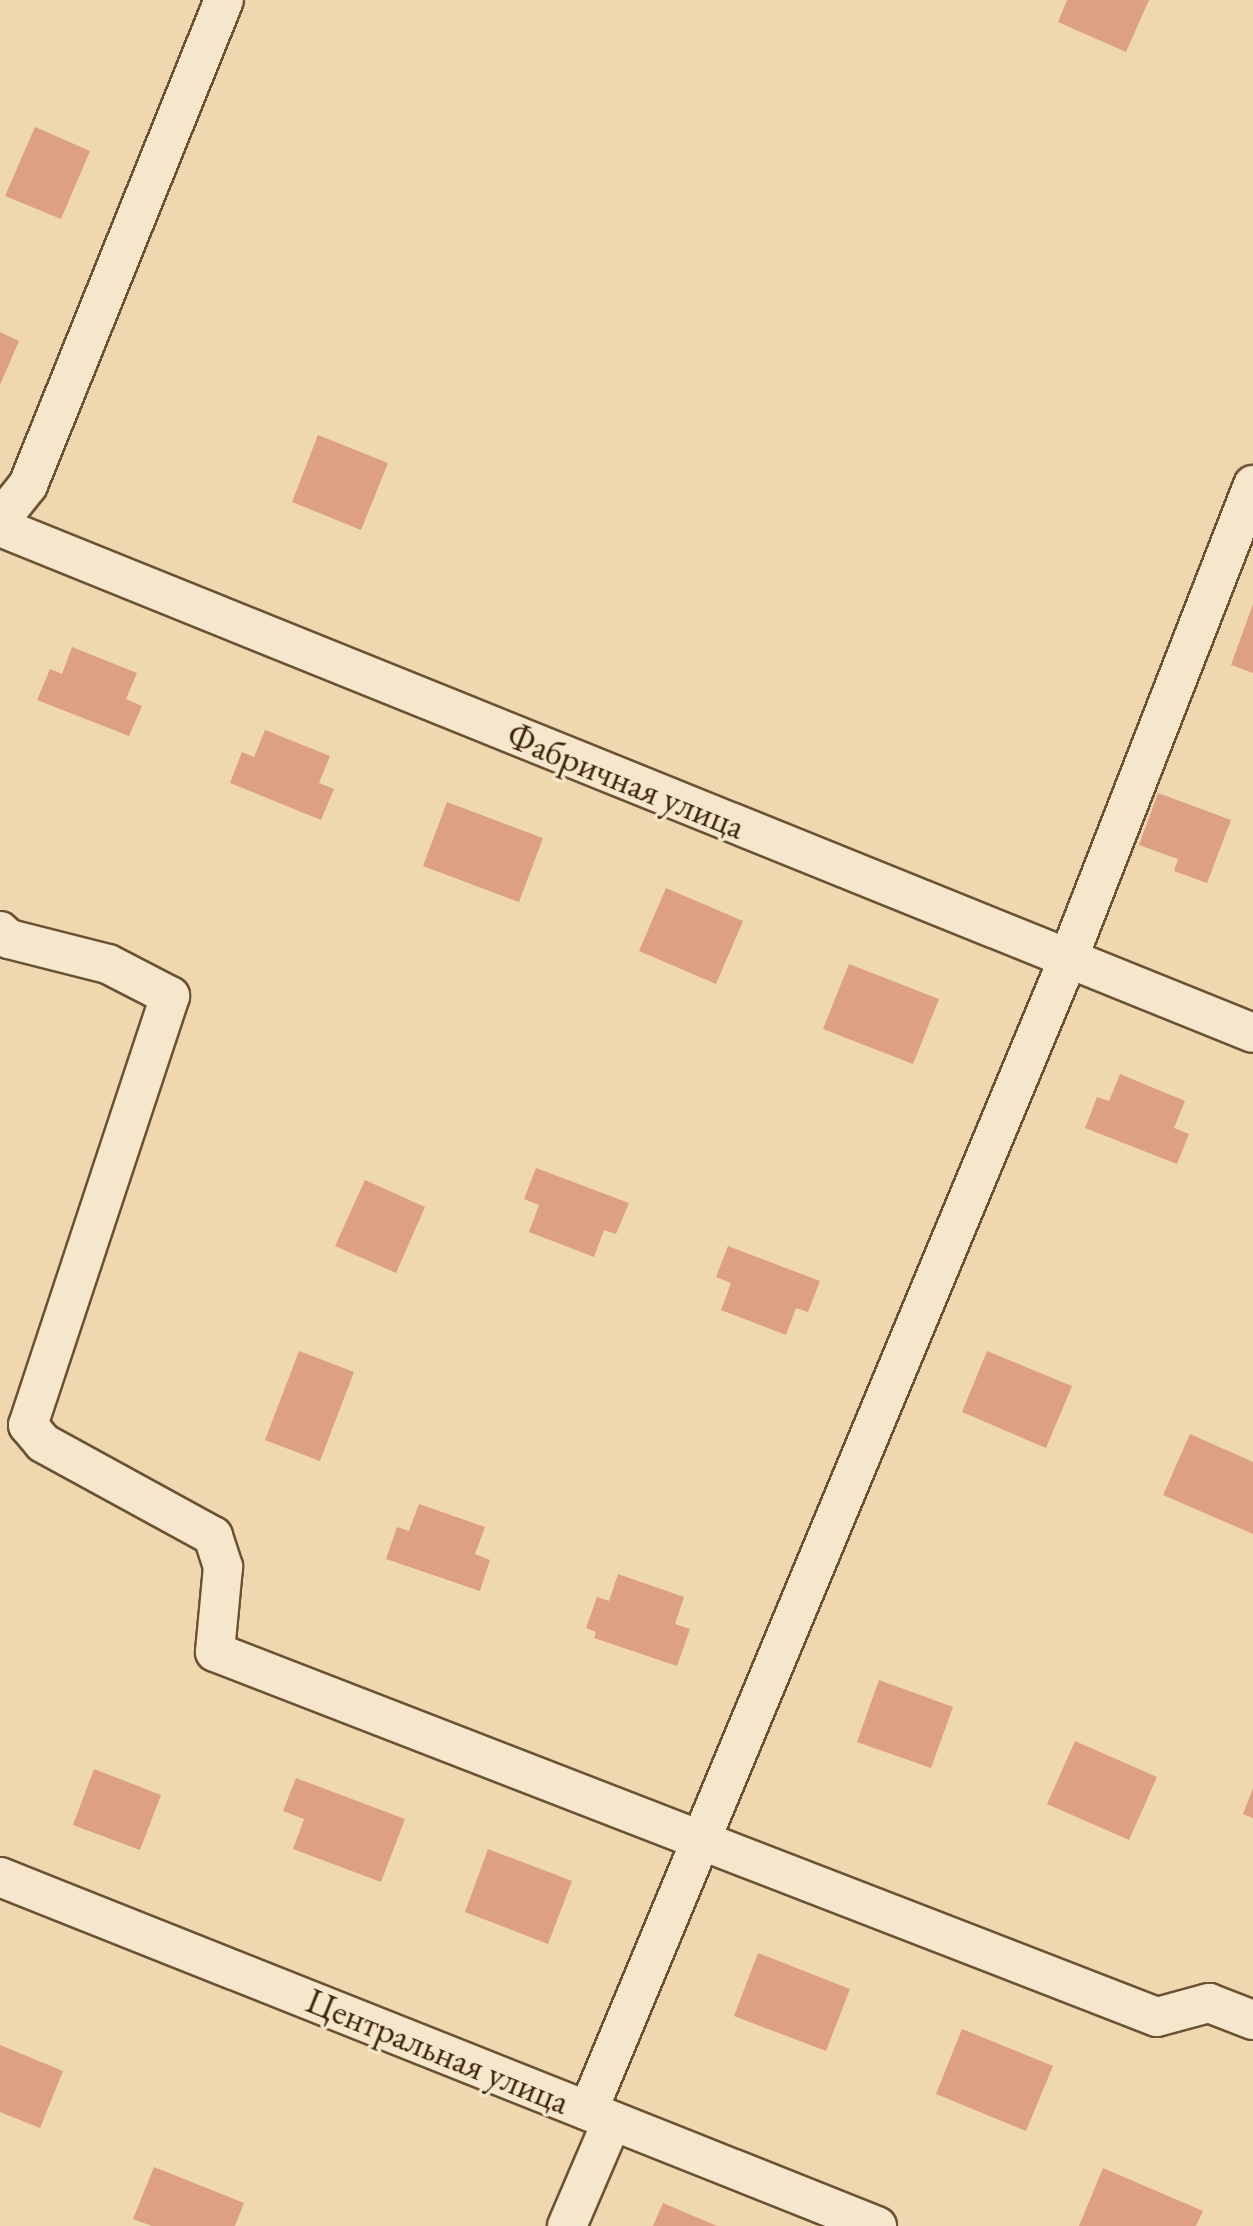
<!DOCTYPE html>
<html>
<head>
<meta charset="utf-8">
<style>
	body { margin:0 }
	#map { position:relative; width:1253px; height:2226px; overflow:hidden; background:#efd8b0; font-family:"EB Garamond",serif }
	div>[style] { position:absolute }
	[style*='--x'] { left:calc(var(--x)*1px); top:calc(var(--y)*1px); width:calc(var(--w)*1px); rotate:calc(var(--a)*1deg) }
	.building>* { inset:0; background:#dda083 }
	.roads { filter:drop-shadow(2px 0 #6a5233) drop-shadow(-2px 0 #6a5233) drop-shadow(0 2px #6a5233) drop-shadow(0 -2px #6a5233) }
	.minor>* { height:38px; margin:-19px; padding:0 19px; transform-origin:19px; border-radius:19px; background:#f5e6cc }
	span { translate:-50% -50%; white-space:nowrap; text-align:center; line-height:1.15; -webkit-text-stroke:7px #f5e6cc; paint-order:stroke }
	.street-label { font-size:36px; color:#3d2609 }
</style>
</head>
<body>
<div id="map">
	<div class="building">
		<div style="clip-path:polygon(1067px 0,1149px 0,1126px 52px,1058px 22px)"></div>
		<div style="clip-path:polygon(35px 127px,90px 151px,61px 219px,5px 196px)"></div>
		<div style="clip-path:polygon(0 332px,19px 341px,0 385px)"></div>
		<div style="clip-path:polygon(318px 435px,388px 463px,361px 530px,292px 502px)"></div>
		<div style="clip-path:polygon(1253px 604px,1253px 673px,1231px 665px)"></div>
		<div style="clip-path:polygon(72px 647px,137px 673px,126px 699px,142px 706px,129px 736px,37px 700px,50px 669px,62px 674px)"></div>
		<div style="clip-path:polygon(265px 730px,330px 756px,319px 783px,334px 789px,321px 820px,230px 783px,242px 752px,254px 757px)"></div>
		<div style="clip-path:polygon(1158px 793px,1231px 820px,1207px 883px,1174px 871px,1178px 859px,1139px 845px)"></div>
		<div style="clip-path:polygon(447px 802px,543px 838px,519px 902px,423px 866px)"></div>
		<div style="clip-path:polygon(666px 888px,743px 921px,716px 984px,639px 951px)"></div>
		<div style="clip-path:polygon(849px 964px,939px 999px,913px 1064px,823px 1029px)"></div>
		<div style="clip-path:polygon(1120px 1074px,1185px 1101px,1174px 1128px,1189px 1134px,1177px 1164px,1085px 1128px,1097px 1097px,1109px 1101px)"></div>
		<div style="clip-path:polygon(536px 1168px,629px 1203px,616px 1234px,604px 1230px,594px 1257px,529px 1232px,539px 1205px,524px 1199px)"></div>
		<div style="clip-path:polygon(365px 1180px,425px 1207px,396px 1273px,335px 1246px)"></div>
		<div style="clip-path:polygon(728px 1246px,820px 1281px,808px 1312px,796px 1308px,786px 1335px,721px 1310px,731px 1283px,716px 1277px)"></div>
		<div style="clip-path:polygon(299px 1351px,354px 1372px,320px 1461px,265px 1440px)"></div>
		<div style="clip-path:polygon(987px 1351px,1072px 1386px,1046px 1448px,962px 1412px)"></div>
		<div style="clip-path:polygon(1190px 1434px,1253px 1462px,1253px 1534px,1163px 1495px)"></div>
		<div style="clip-path:polygon(419px 1504px,485px 1527px,475px 1554px,490px 1560px,480px 1591px,386px 1559px,397px 1527px,409px 1531px)"></div>
		<div style="clip-path:polygon(618px 1574px,684px 1597px,675px 1624px,690px 1629px,677px 1666px,594px 1638px,596px 1632px,586px 1628px,597px 1597px,609px 1601px)"></div>
		<div style="clip-path:polygon(879px 1680px,953px 1707px,931px 1768px,857px 1742px)"></div>
		<div style="clip-path:polygon(1075px 1741px,1157px 1777px,1129px 1840px,1047px 1804px)"></div>
		<div style="clip-path:polygon(94px 1769px,161px 1795px,140px 1850px,73px 1825px)"></div>
		<div style="clip-path:polygon(296px 1778px,405px 1819px,381px 1882px,293px 1849px,304px 1819px,283px 1811px)"></div>
		<div style="clip-path:polygon(1253px 1788px,1253px 1818px,1243px 1814px)"></div>
		<div style="clip-path:polygon(488px 1849px,572px 1881px,548px 1944px,465px 1912px)"></div>
		<div style="clip-path:polygon(758px 1953px,850px 1989px,826px 2051px,734px 2016px)"></div>
		<div style="clip-path:polygon(962px 2029px,1053px 2066px,1026px 2131px,936px 2094px)"></div>
		<div style="clip-path:polygon(0 2045px,63px 2071px,40px 2128px,0 2112px)"></div>
		<div style="clip-path:polygon(154px 2167px,244px 2203px,235px 2226px,152px 2226px,133px 2219px)"></div>
		<div style="clip-path:polygon(1103px 2168px,1203px 2211px,1196px 2226px,1079px 2226px)"></div>
		<div style="clip-path:polygon(663px 2203px,717px 2226px,653px 2226px)"></div>
	</div>
	<div class="roads">
		<div class="minor">
			<div style="--x:0;--y:520;--w:45;--a:-51.3"></div>
			<div style="--x:28;--y:485;--w:523;--a:-68"></div>
			<div style="--x:0;--y:527;--w:1351;--a:21.99"></div>
			<div style="--x:0;--y:931;--w:12;--a:42"></div>
			<div style="--x:9;--y:939;--w:102;--a:14.2"></div>
			<div style="--x:108;--y:964;--w:70;--a:27.3"></div>
			<div style="--x:170;--y:996;--w:452;--a:108.3"></div>
			<div style="--x:28;--y:1425;--w:23;--a:50"></div>
			<div style="--x:43;--y:1443;--w:194;--a:28.7"></div>
			<div style="--x:213;--y:1536;--w:33;--a:72"></div>
			<div style="--x:223;--y:1567;--w:85;--a:95.4"></div>
			<div style="--x:215;--y:1652;--w:1010;--a:21.18"></div>
			<div style="--x:1157;--y:2017;--w:54;--a:-15.1"></div>
			<div style="--x:1209;--y:2003;--w:47;--a:21.1"></div>
			<div style="--x:0;--y:1877;--w:944;--a:21.7"></div>
			<div style="--x:588;--y:2111;--w:1248;--a:-67.38"></div>
			<div style="--x:1068;--y:959;--w:509;--a:-68.68"></div>
			<div style="--x:567;--y:2226;--w:114;--a:-66.8"></div>
		</div>
	</div>
	<div class="street-label">
		<span style="left:626px;top:781px;rotate:22deg">Фабричная улица</span>
		<span style="left:438px;top:2051px;rotate:22deg">Центральная улица</span>
	</div>
</div>
</body>
</html>
